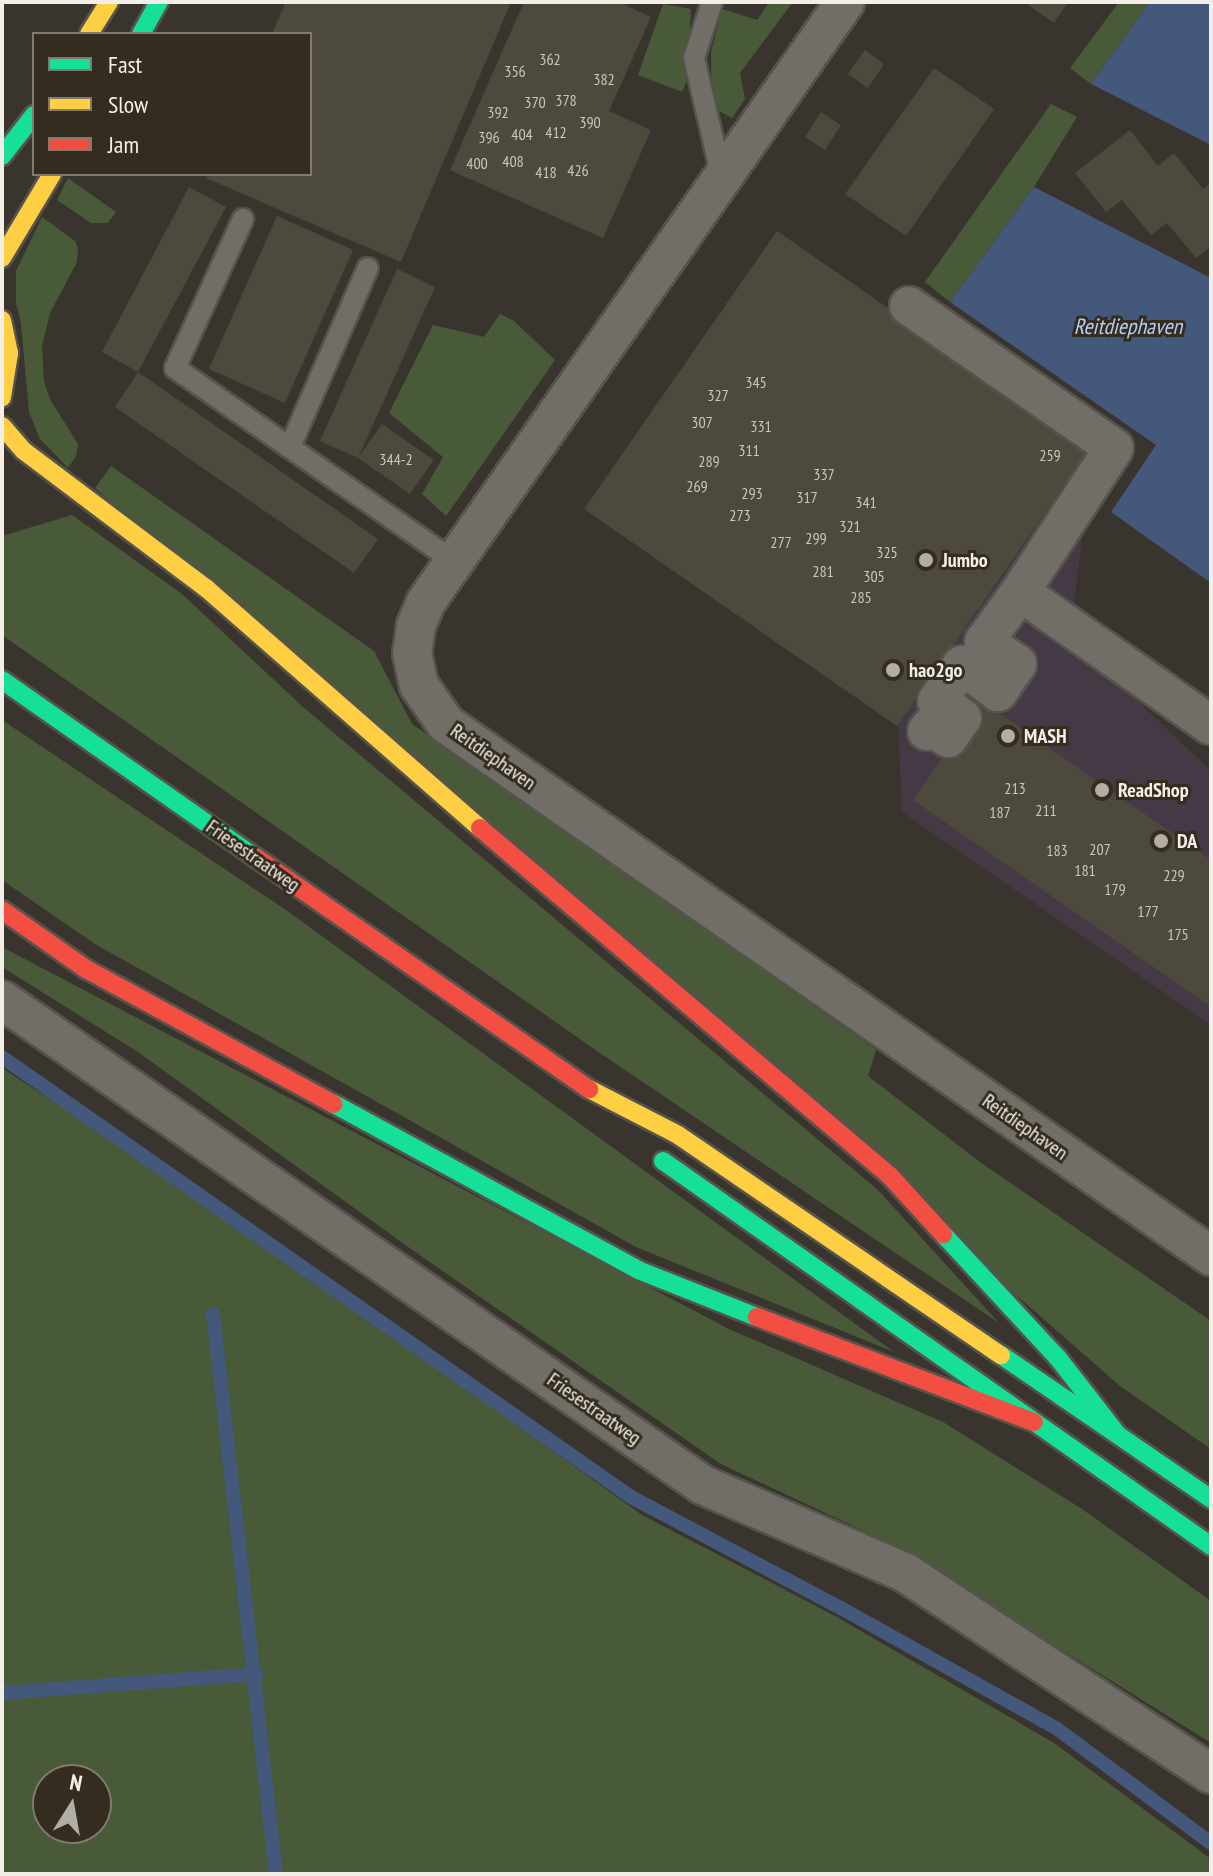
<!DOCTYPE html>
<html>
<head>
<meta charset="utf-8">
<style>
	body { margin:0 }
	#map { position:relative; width:1213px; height:1876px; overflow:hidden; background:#39352e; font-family:"PT Sans Narrow",sans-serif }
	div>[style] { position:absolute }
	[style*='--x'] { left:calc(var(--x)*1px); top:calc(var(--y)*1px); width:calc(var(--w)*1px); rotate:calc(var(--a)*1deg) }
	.commercial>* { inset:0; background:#443945 }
	.green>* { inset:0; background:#495a38 }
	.water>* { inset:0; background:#43587b }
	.stream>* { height:14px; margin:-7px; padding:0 7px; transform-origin:7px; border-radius:7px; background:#43587b }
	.building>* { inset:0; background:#4e493d }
	.roads { filter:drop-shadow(2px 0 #56534c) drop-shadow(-2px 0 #56534c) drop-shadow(0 2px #56534c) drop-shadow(0 -2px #56534c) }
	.lane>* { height:20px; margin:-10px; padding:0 10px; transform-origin:10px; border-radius:10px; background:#716e68 }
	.street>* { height:38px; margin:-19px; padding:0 19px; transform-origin:19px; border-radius:19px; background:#716e68 }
	.fast>* { height:18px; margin:-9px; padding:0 9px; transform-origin:9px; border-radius:9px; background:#16e098 }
	.slow>* { height:18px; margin:-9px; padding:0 9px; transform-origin:9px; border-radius:9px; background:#ffcf43 }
	.jam>* { height:18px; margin:-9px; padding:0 9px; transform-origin:9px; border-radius:9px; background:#f24e42 }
	.dots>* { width:22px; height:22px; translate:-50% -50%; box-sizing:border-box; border:4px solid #332c1f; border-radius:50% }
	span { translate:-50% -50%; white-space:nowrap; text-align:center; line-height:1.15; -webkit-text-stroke:6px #332c1f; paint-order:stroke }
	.number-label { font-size:16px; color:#cac6bc }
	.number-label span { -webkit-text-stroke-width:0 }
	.poi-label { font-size:20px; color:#f3efe6; font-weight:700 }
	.left { translate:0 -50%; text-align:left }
	.street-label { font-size:20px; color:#f3efe6 }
	.water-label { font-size:22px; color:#b4ccf2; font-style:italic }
	.frame { position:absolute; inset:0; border:4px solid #f3efe6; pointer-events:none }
	.legend { position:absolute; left:32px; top:32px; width:280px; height:144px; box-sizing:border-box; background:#332c1f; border:2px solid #807a6f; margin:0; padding:10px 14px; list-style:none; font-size:24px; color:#f3efe6 }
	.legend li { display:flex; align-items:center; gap:16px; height:40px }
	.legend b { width:40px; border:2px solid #807a6f }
	.north { position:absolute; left:32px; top:1764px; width:80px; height:80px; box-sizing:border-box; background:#332c1f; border:2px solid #807a6f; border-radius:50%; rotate:11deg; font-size:22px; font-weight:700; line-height:32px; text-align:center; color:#f3efe6 }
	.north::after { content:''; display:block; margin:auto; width:28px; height:36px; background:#b2aea6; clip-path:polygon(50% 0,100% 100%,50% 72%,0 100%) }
</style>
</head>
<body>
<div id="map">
	<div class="commercial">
		<div style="clip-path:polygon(1094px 440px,1070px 636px,1211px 771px,1211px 1025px,902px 812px,898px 721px)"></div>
	</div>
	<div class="green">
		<div style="clip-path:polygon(769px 2px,793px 2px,740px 73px,745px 99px,732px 118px,712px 107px,711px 52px,722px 9px,757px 20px)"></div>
		<div style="clip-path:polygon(1119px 2px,1150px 2px,1091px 84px,1070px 68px)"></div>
		<div style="clip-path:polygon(663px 4px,691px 9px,687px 80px,682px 92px,638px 75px)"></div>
		<div style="clip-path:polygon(1051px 104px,1077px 117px,1034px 187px,950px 302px,925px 282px)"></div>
		<div style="clip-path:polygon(68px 178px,116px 212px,108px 223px,91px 223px,57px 200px)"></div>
		<div style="clip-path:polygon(42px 217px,75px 241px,78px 248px,77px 262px,50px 313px,42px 346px,44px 382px,51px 401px,78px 444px,76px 456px,68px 468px,40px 439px,29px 412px,21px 323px,16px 303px,16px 271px)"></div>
		<div style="clip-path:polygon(500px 314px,514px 321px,555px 360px,446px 516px,422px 494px,443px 457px,389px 413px,433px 325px,484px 337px)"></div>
		<div style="clip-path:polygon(111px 466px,374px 651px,412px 724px,876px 1050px,868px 1076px,980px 1162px,1211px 1321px,1211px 1449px,1120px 1386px,95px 488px)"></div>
		<div style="clip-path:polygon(72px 515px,182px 594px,303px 707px,878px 1190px,999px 1323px,597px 1051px,2px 635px,2px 536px)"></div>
		<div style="clip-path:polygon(2px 720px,286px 910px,894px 1352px,636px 1247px,95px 944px,2px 880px)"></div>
		<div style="clip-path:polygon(2px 947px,729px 1329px,943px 1422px,1082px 1509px,1211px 1601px,1211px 1743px,896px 1546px,721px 1464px,411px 1249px,138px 1052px,2px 967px)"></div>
		<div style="clip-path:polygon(evenodd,2px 1068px,192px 1192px,642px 1515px,835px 1616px,1054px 1743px,1211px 1859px,1211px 1874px,2px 1874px,2px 1068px,48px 1780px,96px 1780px,96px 1828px,48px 1828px,48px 1780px)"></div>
	</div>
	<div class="water">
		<div style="clip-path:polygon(1150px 2px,1211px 2px,1211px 145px,1091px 84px)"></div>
		<div style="clip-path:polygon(1034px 187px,1211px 278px,1211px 583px,1111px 512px,1156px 445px,950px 302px)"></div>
	</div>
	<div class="stream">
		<div style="--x:2;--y:1057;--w:768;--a:34.97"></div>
		<div style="--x:631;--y:1497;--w:238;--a:27.9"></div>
		<div style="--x:841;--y:1608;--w:246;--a:29.2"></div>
		<div style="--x:1056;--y:1728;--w:193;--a:36.6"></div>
		<div style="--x:213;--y:1314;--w:564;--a:83.58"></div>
		<div style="--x:2;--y:1693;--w:255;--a:-4.3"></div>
	</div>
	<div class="building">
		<div style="clip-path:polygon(286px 2px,511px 2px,401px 262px,206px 178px,208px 174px,310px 174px,310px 34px,272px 34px)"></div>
		<div style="clip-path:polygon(524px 2px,619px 2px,651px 17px,609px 111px,651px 130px,603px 238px,450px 170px)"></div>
		<div style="clip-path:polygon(1024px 2px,1068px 2px,1054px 23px)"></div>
		<div style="clip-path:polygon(865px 50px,884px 64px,868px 88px,848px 74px)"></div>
		<div style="clip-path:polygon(934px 68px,994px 109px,906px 236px,845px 194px)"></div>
		<div style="clip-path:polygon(821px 112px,841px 125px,825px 150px,805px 137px)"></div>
		<div style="clip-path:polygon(1130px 130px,1158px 166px,1174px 153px,1203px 189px,1211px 183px,1211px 247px,1196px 258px,1167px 223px,1151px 235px,1122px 200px,1106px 212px,1075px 173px)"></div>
		<div style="clip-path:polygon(189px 187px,226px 207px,138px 372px,378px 539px,354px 573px,115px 407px,138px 372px,102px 352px)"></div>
		<div style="clip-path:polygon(277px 216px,353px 250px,285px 403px,209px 369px)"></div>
		<div style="clip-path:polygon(777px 231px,1090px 448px,897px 726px,584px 509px)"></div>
		<div style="clip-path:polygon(397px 269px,435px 287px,358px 458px,320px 441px)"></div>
		<div style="clip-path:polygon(382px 424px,434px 460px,410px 494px,358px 458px)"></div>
		<div style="clip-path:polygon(982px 701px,1211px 860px,1211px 1007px,913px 800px)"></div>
	</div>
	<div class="roads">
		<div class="lane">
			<div style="--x:712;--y:2;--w:59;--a:107.8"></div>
			<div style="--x:694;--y:58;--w:123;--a:76.9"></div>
			<div style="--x:243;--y:219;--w:164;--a:114.5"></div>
			<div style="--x:175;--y:368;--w:339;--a:34.7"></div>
			<div style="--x:290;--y:447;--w:195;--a:-66.5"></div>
		</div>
		<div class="street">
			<div style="--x:845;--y:2;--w:732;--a:124.93"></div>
			<div style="--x:426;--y:602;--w:26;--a:113"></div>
			<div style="--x:416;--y:626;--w:27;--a:98"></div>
			<div style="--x:412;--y:653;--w:33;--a:78"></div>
			<div style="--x:419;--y:685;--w:47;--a:55.3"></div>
			<div style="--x:446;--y:724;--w:932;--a:34.82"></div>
			<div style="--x:909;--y:306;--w:249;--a:34.7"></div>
			<div style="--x:1114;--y:448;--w:172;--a:123.1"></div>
			<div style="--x:927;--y:731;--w:6;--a:-51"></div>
			<div style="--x:931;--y:726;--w:21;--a:35"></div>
			<div style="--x:948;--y:738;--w:24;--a:-55"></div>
			<div style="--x:962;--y:718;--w:30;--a:-146"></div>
			<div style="--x:937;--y:701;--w:44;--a:-55.2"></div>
			<div style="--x:962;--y:665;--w:45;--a:36.9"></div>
			<div style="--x:998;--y:692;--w:34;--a:-56"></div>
			<div style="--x:1017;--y:664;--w:40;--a:-146"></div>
			<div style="--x:984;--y:642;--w:62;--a:-54.2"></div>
			<div style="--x:1020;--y:592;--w:233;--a:34.9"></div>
			<div style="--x:2;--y:1000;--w:852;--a:34.68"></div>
			<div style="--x:703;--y:1485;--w:221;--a:23.4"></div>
			<div style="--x:906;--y:1573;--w:365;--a:33.4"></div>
		</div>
		<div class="fast">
			<div style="--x:141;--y:34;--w:37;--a:-61"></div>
			<div style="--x:2;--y:156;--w:52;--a:-52"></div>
			<div style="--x:2;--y:680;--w:309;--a:35"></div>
			<div style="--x:334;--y:1104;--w:346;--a:28.6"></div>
			<div style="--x:638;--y:1270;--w:128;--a:21.6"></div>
			<div style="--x:663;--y:1161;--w:670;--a:35.09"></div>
			<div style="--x:943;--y:1234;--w:169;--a:47.2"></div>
			<div style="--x:1058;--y:1358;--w:96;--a:52.2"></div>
			<div style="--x:1001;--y:1355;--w:255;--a:34.4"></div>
		</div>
		<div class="slow">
			<div style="--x:89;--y:34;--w:38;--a:-58"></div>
			<div style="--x:2;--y:258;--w:98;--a:-59.2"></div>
			<div style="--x:2;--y:320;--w:34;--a:78"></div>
			<div style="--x:9;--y:353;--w:45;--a:99"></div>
			<div style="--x:2;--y:426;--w:33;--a:49"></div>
			<div style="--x:24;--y:451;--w:229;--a:37"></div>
			<div style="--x:207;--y:589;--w:363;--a:41.2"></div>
			<div style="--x:589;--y:1089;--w:100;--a:27.3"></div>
			<div style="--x:678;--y:1135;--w:391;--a:34.3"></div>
		</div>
		<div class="jam">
			<div style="--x:480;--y:828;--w:538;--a:40.32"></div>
			<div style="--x:890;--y:1176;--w:79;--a:47.6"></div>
			<div style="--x:255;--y:857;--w:407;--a:34.8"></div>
			<div style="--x:2;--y:910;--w:103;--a:35.1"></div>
			<div style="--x:86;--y:969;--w:282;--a:28.6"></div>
			<div style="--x:757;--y:1317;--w:296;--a:20.8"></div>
		</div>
	</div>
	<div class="dots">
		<div style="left:926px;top:560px;background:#b2aea6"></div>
		<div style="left:893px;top:670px;background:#b2aea6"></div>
		<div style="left:1008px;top:736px;background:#b2aea6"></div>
		<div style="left:1102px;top:790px;background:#b2aea6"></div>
		<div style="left:1161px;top:841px;background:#b2aea6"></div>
	</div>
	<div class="number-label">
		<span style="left:550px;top:59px">362</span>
		<span style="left:515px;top:71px">356</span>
		<span style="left:604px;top:79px">382</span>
		<span style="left:566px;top:100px">378</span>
		<span style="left:535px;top:102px">370</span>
		<span style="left:498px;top:112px">392</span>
		<span style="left:590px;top:122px">390</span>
		<span style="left:556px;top:132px">412</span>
		<span style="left:522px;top:134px">404</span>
		<span style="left:489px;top:137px">396</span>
		<span style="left:513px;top:161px">408</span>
		<span style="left:477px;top:163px">400</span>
		<span style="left:578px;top:170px">426</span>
		<span style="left:546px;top:172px">418</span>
		<span style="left:756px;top:382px">345</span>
		<span style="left:718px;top:395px">327</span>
		<span style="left:702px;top:422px">307</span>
		<span style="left:761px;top:426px">331</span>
		<span style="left:749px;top:450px">311</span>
		<span style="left:1050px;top:455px">259</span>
		<span style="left:396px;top:459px">344-2</span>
		<span style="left:709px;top:461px">289</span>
		<span style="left:824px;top:474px">337</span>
		<span style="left:697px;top:486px">269</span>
		<span style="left:752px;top:493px">293</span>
		<span style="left:807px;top:497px">317</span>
		<span style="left:866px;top:502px">341</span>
		<span style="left:740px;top:515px">273</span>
		<span style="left:850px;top:526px">321</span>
		<span style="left:816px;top:538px">299</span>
		<span style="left:781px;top:542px">277</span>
		<span style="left:887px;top:552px">325</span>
		<span style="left:823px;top:571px">281</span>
		<span style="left:874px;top:576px">305</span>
		<span style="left:861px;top:597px">285</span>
		<span style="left:1015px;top:788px">213</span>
		<span style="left:1046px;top:810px">211</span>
		<span style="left:1000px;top:812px">187</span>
		<span style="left:1100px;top:849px">207</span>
		<span style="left:1057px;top:850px">183</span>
		<span style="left:1085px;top:870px">181</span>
		<span style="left:1174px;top:875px">229</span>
		<span style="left:1115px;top:889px">179</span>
		<span style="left:1148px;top:911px">177</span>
		<span style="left:1178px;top:934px">175</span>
	</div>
	<div class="poi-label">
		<span class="left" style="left:942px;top:560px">Jumbo</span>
		<span class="left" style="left:909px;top:670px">hao2go</span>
		<span class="left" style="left:1024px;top:736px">MASH</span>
		<span class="left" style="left:1118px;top:790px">ReadShop</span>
		<span class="left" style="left:1177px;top:841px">DA</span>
	</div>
	<div class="street-label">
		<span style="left:493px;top:757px;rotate:35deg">Reitdiephaven</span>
		<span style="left:253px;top:856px;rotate:35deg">Friesestraatweg</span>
		<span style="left:1025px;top:1127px;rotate:35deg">Reitdiephaven</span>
		<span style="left:594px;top:1409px;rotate:35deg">Friesestraatweg</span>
	</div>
	<div class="water-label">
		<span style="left:1128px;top:327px">Reitdiephaven</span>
	</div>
	<div class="frame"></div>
	<ul class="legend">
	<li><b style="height:10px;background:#16e098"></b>Fast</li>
	<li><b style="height:10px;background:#ffcf43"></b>Slow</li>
	<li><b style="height:10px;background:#f24e42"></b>Jam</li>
	</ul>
	<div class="north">N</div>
</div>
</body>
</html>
